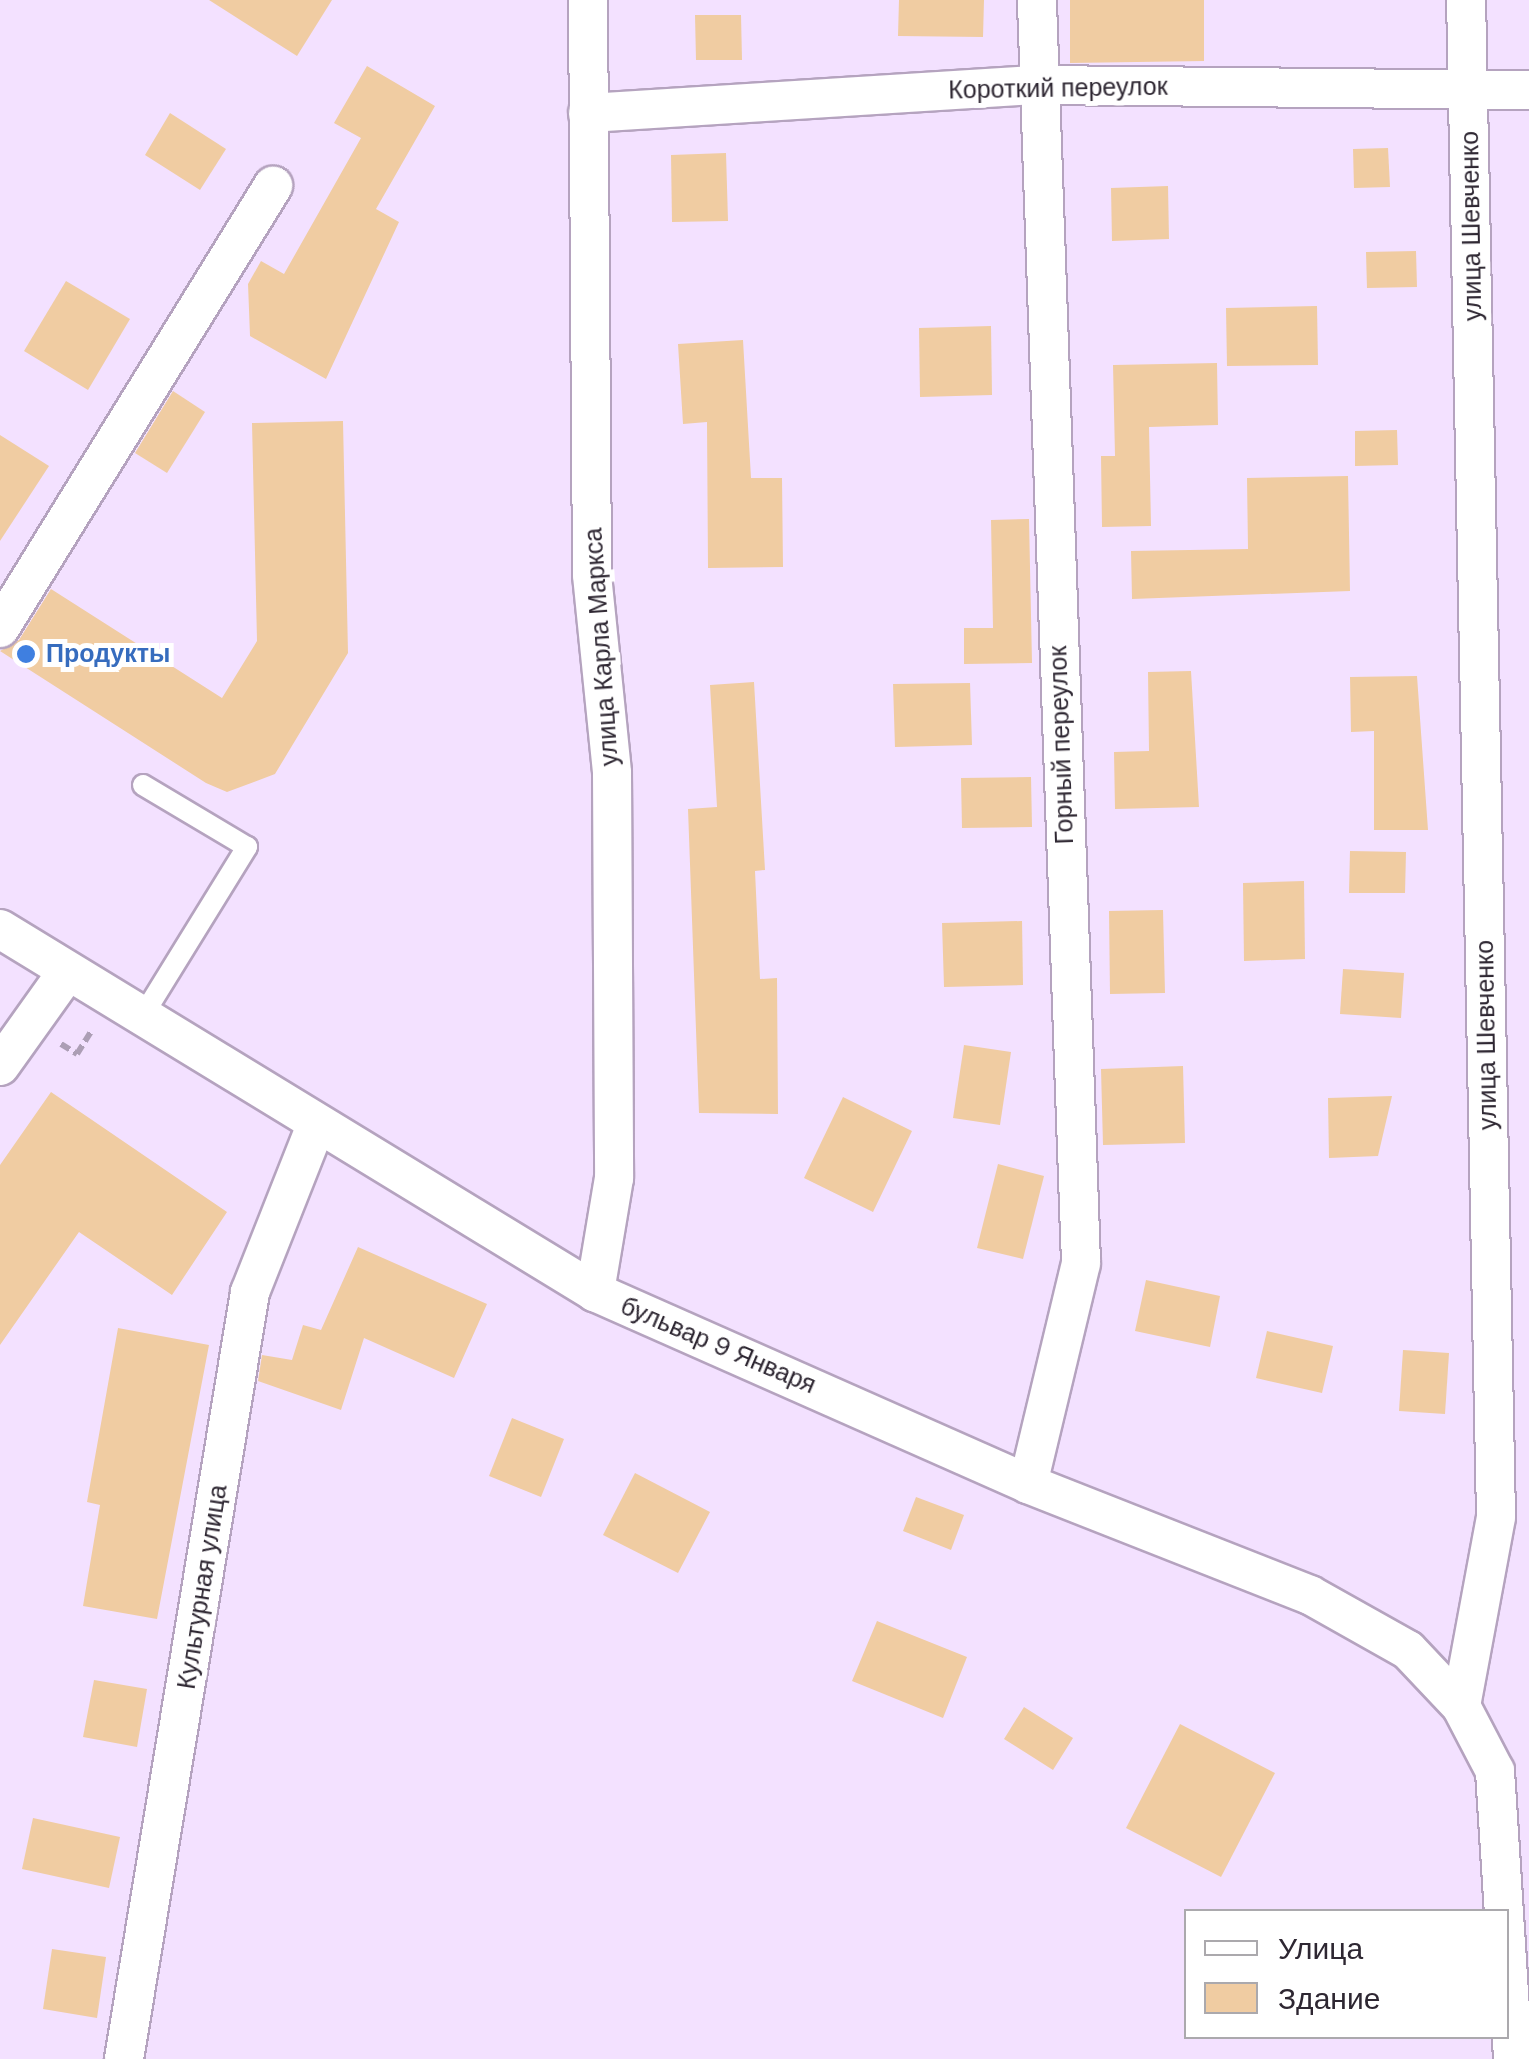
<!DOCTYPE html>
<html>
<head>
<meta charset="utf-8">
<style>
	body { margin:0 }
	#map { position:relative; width:1529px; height:2059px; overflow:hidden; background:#f3e1ff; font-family:"DM Sans",sans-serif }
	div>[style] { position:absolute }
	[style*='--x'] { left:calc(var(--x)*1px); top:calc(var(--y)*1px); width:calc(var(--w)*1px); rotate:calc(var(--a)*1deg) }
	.building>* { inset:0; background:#f0cca2 }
	.path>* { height:6px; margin-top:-3px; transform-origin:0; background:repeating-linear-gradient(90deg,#ac9eb5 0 10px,transparent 0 15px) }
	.roads { filter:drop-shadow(2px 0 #b5a3bf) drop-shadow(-2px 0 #b5a3bf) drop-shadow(0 2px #b5a3bf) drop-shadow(0 -2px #b5a3bf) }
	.lane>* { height:20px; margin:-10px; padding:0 10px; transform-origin:10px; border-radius:10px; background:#fff }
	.street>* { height:38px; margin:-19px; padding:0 19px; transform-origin:19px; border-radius:19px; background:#fff }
	.dots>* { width:28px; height:28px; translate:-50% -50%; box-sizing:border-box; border:5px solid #fff; border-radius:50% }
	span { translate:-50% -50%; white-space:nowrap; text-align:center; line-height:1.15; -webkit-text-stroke:10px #fff; paint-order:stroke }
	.street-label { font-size:25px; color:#2e2732 }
	.shop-label { font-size:25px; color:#366cbe; font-weight:700 }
	.left { translate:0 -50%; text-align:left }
	.legend { position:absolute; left:1184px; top:1909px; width:325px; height:130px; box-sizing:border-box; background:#fff; border:2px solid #aba9ad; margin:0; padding:12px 18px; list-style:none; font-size:30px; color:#2e2732 }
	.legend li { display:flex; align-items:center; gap:20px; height:50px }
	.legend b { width:50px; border:2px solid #aba9ad }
</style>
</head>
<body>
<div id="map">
	<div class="building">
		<div style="clip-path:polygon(209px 0,332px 0,297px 56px)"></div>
		<div style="clip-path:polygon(899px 0,984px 0,983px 37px,898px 36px)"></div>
		<div style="clip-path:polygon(1070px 0,1204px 0,1204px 61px,1070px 63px)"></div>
		<div style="clip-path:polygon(695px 15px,741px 15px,742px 60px,696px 60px)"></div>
		<div style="clip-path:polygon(367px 66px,435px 106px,376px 209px,399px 222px,326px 379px,250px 336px,248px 284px,261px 261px,284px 274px,361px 138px,334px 123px)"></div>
		<div style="clip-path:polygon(170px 113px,226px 149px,200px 190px,145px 155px)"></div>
		<div style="clip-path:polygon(1388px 148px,1390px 187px,1354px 188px,1353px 149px)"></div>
		<div style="clip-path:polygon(726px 153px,728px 221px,672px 222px,671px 155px)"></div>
		<div style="clip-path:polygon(1168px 186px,1169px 239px,1112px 241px,1111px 188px)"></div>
		<div style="clip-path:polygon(1416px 251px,1417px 287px,1367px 288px,1366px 252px)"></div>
		<div style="clip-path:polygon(66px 281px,130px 319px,88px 390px,24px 351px)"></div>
		<div style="clip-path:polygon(1317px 306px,1318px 365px,1227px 366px,1226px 308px)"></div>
		<div style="clip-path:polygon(991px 326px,992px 395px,920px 397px,919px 328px)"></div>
		<div style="clip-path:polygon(743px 340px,751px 478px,782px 478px,783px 567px,708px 568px,707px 422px,683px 424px,678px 344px)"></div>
		<div style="clip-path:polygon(1217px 363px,1218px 425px,1149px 427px,1151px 526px,1102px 527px,1101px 456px,1115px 456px,1113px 365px)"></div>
		<div style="clip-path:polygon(173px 391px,205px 412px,167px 473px,135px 453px)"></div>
		<div style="clip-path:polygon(343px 421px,348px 653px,275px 774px,227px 792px,206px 783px,0 651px,19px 640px,51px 589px,222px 698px,257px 641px,252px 423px)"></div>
		<div style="clip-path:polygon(1397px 430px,1398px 465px,1355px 466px,1355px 431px)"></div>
		<div style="clip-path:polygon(0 435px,49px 466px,0 541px)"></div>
		<div style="clip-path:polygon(1348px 476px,1350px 591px,1132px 599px,1131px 551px,1248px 549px,1247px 478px)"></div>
		<div style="clip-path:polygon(1029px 519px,1032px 663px,964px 664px,964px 628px,993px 628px,991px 520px)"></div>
		<div style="clip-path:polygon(1191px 671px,1199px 807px,1115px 809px,1114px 752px,1149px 751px,1148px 672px)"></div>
		<div style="clip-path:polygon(1417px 676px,1428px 830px,1374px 830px,1374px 731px,1351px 732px,1350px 677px)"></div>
		<div style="clip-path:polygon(754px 682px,765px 870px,755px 871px,760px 979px,777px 978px,778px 1114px,699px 1113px,688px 809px,717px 807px,710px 685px)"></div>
		<div style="clip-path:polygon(970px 683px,972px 745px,895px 747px,893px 684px)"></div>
		<div style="clip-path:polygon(1031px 777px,1032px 827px,962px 828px,961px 778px)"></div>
		<div style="clip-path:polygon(1350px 851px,1406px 852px,1405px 893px,1349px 893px)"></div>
		<div style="clip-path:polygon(1304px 881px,1305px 959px,1244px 961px,1243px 883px)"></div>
		<div style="clip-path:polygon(1163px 910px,1165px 993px,1110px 994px,1109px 911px)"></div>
		<div style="clip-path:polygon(1022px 921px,1023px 985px,944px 987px,942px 923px)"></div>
		<div style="clip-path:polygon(1343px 969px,1404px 973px,1401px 1018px,1340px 1014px)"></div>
		<div style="clip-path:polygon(964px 1045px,1011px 1052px,1000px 1125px,953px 1118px)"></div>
		<div style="clip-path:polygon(1183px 1066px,1185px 1143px,1103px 1145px,1101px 1069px)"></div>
		<div style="clip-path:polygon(51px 1092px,227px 1212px,172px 1295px,79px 1232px,0 1345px,0 1165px)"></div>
		<div style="clip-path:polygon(1392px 1096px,1378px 1156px,1329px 1158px,1328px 1098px)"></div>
		<div style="clip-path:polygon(843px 1097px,912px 1131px,873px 1212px,804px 1178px)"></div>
		<div style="clip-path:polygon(998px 1164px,1044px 1176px,1023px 1259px,977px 1248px)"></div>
		<div style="clip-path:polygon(358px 1247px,487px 1304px,454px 1378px,364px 1338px,341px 1410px,258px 1381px,262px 1355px,292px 1360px,303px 1325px,321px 1330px)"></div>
		<div style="clip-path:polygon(1146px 1280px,1220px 1296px,1210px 1347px,1135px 1331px)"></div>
		<div style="clip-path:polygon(118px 1328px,209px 1345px,157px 1619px,83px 1606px,100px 1505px,87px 1502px)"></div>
		<div style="clip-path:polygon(1267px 1331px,1333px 1346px,1322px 1393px,1256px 1378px)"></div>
		<div style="clip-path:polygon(1403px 1350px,1449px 1353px,1445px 1414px,1399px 1411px)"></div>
		<div style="clip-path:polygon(512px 1418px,564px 1439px,541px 1497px,489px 1476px)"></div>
		<div style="clip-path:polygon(635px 1473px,710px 1512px,678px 1573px,603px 1535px)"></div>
		<div style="clip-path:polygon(916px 1497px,964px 1515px,951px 1550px,903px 1531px)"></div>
		<div style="clip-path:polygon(877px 1621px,967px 1657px,943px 1718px,852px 1681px)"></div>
		<div style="clip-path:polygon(94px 1680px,147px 1689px,137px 1747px,83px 1737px)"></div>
		<div style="clip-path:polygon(1024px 1707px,1073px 1738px,1053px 1770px,1004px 1739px)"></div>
		<div style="clip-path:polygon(1180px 1724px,1275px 1773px,1221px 1877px,1126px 1828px)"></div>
		<div style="clip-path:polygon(33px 1818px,120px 1837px,109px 1888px,22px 1869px)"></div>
		<div style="clip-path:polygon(52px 1949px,106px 1957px,97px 2018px,43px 2009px)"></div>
	</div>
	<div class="path">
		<div style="--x:61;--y:1044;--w:19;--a:32"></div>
		<div style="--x:77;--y:1054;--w:28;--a:-58"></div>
	</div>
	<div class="roads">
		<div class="lane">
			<div style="--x:142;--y:1017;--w:200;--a:-58.3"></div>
			<div style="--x:247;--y:847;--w:121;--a:-149.2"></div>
		</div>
		<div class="street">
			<div style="--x:588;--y:0;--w:575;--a:89.6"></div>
			<div style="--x:592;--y:575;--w:199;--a:84.2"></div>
			<div style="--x:612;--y:773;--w:405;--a:89.7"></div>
			<div style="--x:614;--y:1178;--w:116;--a:99.5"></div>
			<div style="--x:588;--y:113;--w:452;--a:-3.6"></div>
			<div style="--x:1039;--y:85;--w:490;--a:0.6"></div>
			<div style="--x:0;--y:628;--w:520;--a:-58.3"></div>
			<div style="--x:0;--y:929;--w:697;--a:31.39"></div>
			<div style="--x:595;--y:1292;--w:474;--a:23.9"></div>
			<div style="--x:1028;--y:1484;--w:303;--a:21.5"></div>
			<div style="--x:1310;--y:1595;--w:112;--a:29.3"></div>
			<div style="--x:1408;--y:1650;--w:77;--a:46.6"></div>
			<div style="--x:1461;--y:1706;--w:73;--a:62.4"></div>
			<div style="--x:1495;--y:1771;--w:289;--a:86.4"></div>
			<div style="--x:0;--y:1066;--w:115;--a:-54.5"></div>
			<div style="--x:1028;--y:1484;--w:227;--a:-76.5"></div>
			<div style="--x:1081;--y:1263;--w:1264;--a:-92"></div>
			<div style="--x:1461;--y:1706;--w:192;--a:-79.5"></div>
			<div style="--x:1496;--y:1517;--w:1517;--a:-91.13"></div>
			<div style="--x:124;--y:2059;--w:777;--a:-80.67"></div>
			<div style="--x:250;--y:1292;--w:180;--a:-68.4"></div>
		</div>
	</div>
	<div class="dots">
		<div style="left:26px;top:654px;background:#3f7fe0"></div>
	</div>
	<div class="street-label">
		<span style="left:1058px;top:89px;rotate:-1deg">Короткий переулок</span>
		<span style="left:1472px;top:226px;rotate:-91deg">улица Шевченко</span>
		<span style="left:602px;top:647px;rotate:-94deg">улица Карла Маркса</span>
		<span style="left:1062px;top:745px;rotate:-92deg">Горный переулок</span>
		<span style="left:1487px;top:1035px;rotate:-91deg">улица Шевченко</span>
		<span style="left:718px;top:1346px;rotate:23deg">бульвар 9 Января</span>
		<span style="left:203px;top:1587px;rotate:-81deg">Культурная улица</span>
	</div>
	<div class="shop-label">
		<span class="left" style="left:46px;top:654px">Продукты</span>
	</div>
	<ul class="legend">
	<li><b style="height:12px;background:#fff"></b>Улица</li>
	<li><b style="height:28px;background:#f0cca2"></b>Здание</li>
	</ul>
</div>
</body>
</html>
